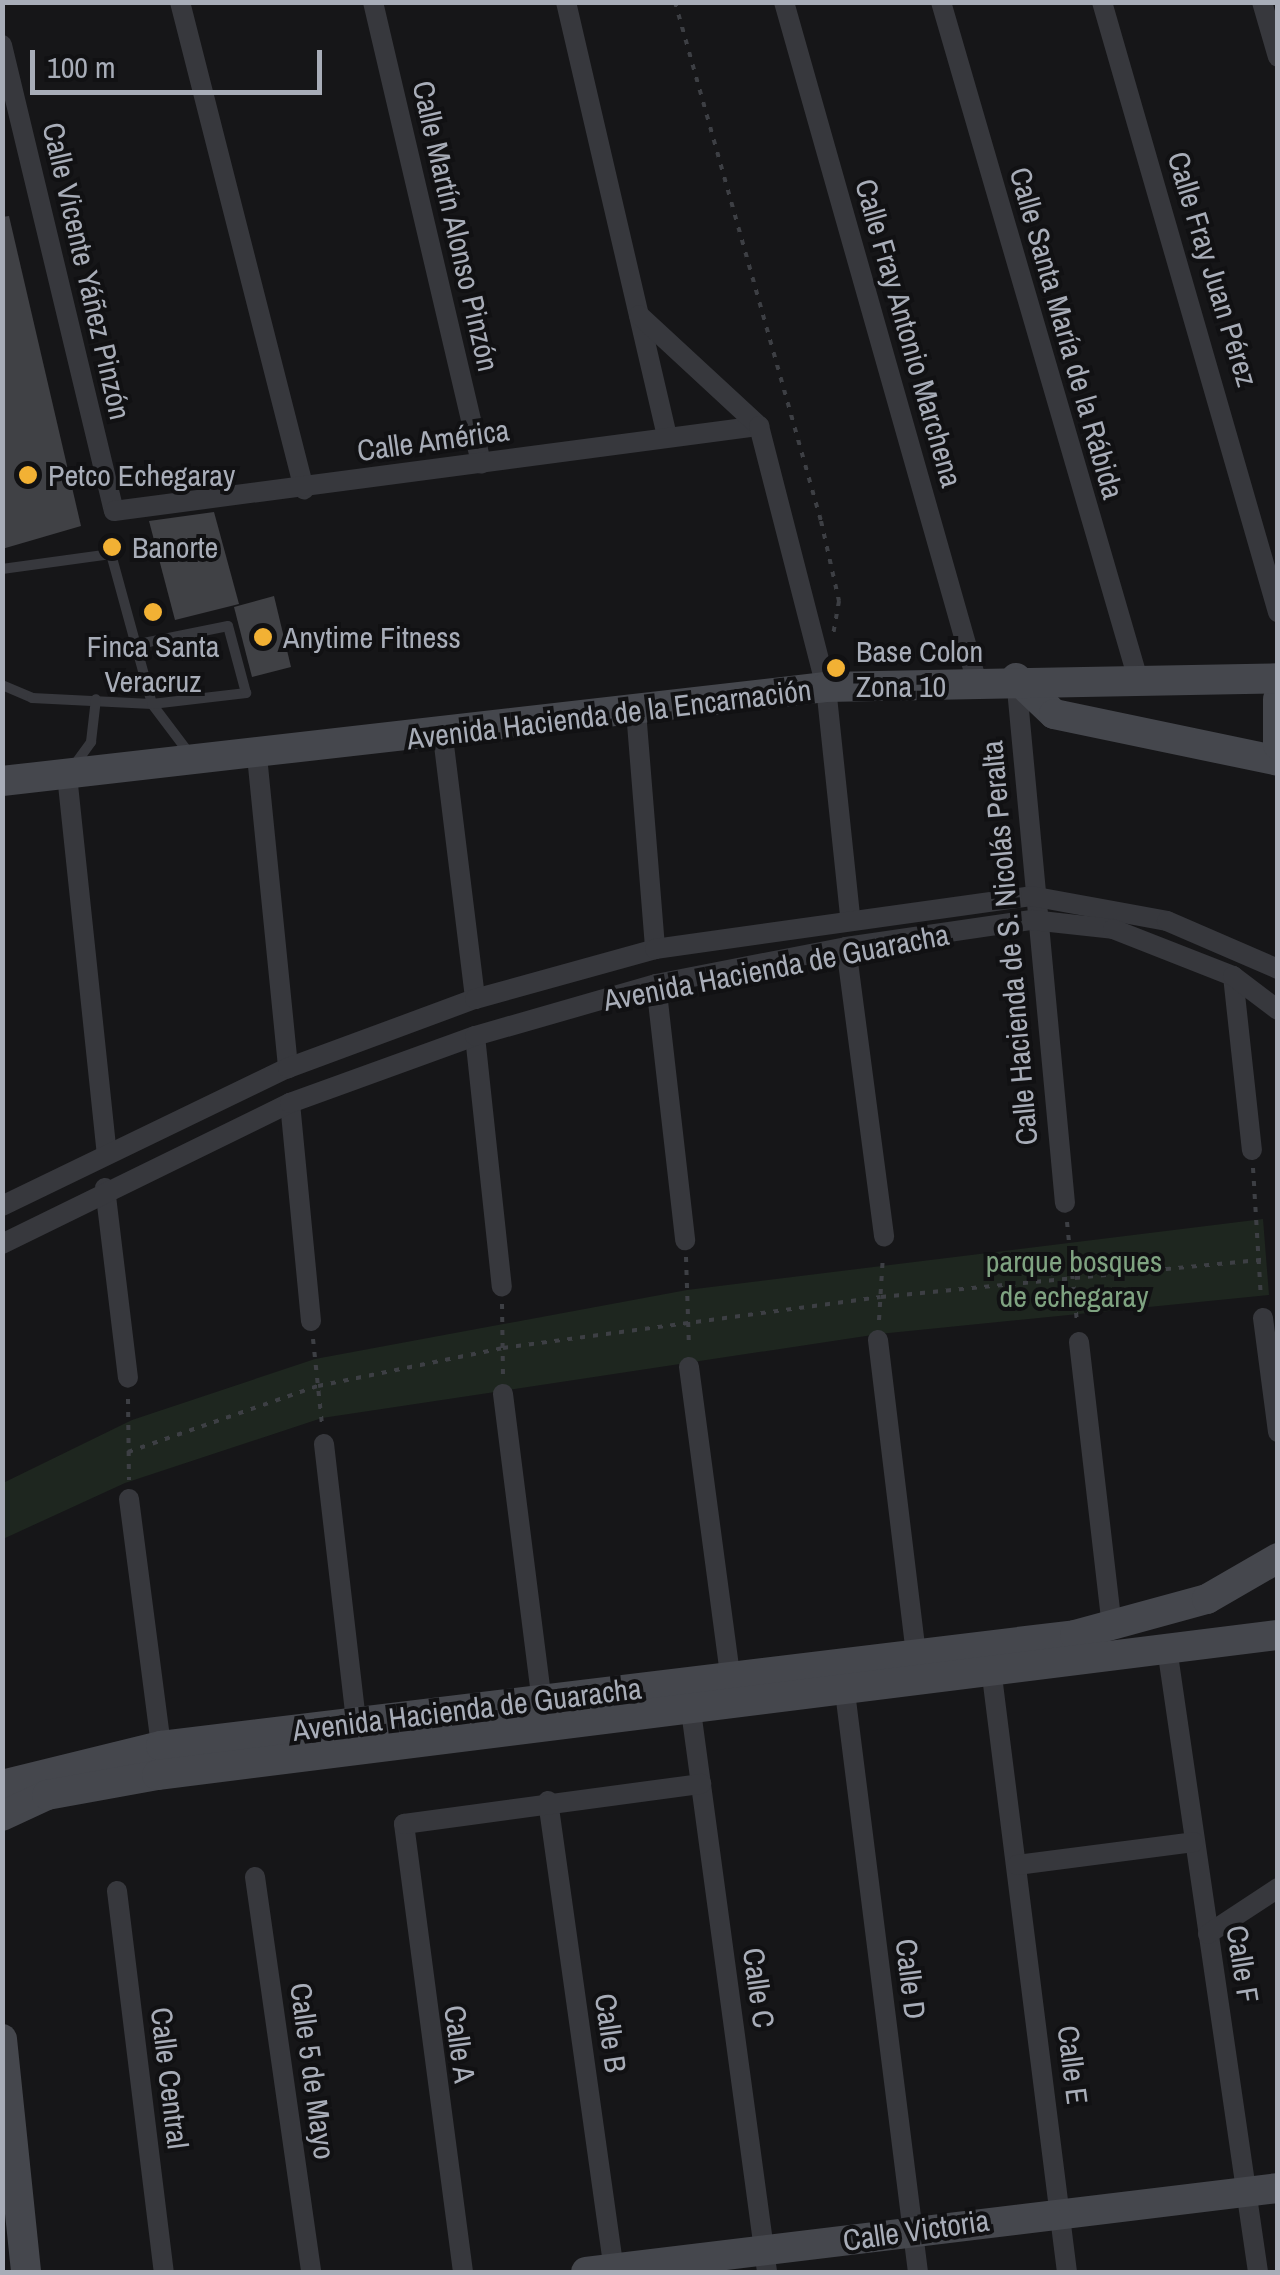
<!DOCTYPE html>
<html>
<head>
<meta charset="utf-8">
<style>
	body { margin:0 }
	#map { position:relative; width:1280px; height:2275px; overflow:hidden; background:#161618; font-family:"Archivo Narrow",sans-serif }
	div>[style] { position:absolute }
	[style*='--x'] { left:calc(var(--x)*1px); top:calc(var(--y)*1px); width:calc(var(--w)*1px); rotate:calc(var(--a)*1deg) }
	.green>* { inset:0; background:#1e261f }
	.building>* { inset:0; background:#404145 }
	.path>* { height:4px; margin-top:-2px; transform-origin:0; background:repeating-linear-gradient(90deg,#3d3f44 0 5px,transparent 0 13px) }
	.lane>* { height:10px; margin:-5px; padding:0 5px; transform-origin:5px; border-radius:5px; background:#37383d }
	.street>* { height:20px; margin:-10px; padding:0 10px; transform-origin:10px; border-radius:10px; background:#37383d }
	.secondary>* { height:30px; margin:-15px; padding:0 15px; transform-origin:15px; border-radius:15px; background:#45474d }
	.dots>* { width:28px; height:28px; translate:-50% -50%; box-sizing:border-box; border:5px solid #111113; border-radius:50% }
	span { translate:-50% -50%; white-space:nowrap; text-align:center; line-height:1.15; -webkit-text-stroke:8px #111113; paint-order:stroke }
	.street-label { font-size:30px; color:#a8adb8 }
	.poi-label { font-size:30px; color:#a8adb8 }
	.left { translate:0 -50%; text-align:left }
	.park-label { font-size:30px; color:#7fa381 }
	.frame { position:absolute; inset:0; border:5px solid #a8adb8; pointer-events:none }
	.scale { position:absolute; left:30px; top:50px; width:292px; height:45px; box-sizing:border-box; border:5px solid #a8adb8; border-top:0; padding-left:12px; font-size:30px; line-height:35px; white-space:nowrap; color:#a8adb8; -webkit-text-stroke:8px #111113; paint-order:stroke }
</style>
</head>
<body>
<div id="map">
	<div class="green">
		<div style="clip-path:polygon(1263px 1219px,1269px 1295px,879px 1334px,322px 1418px,125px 1483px,3px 1539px,3px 1483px,132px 1420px,315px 1359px,687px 1290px)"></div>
	</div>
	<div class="building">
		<div style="clip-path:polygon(9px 216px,81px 526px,2px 549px,2px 217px)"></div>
		<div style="clip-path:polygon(214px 512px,239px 604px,175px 620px,149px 521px)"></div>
		<div style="clip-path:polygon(274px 596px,291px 667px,252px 677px,234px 607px)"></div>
	</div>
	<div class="path">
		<div style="--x:675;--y:2;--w:539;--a:74.29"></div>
		<div style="--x:821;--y:521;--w:82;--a:77.3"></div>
		<div style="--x:839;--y:601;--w:34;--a:100"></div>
		<div style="--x:1253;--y:1168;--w:130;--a:86.5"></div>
		<div style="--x:1067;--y:1222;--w:100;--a:84.3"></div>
		<div style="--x:686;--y:1257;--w:90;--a:88.1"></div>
		<div style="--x:502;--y:1304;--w:70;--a:89.2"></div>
		<div style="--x:879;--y:1320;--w:65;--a:-86.5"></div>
		<div style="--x:313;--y:1339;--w:85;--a:84"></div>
		<div style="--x:128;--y:1399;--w:81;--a:89.3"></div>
		<div style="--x:128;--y:1452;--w:201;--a:-19.2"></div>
		<div style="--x:318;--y:1386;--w:189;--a:-11.6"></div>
		<div style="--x:503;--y:1348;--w:381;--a:-7.7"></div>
		<div style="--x:881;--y:1297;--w:388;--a:-5.6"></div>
	</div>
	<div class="lane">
		<div style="--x:2;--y:569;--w:110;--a:-7.8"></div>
		<div style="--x:111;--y:554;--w:156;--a:74.7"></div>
		<div style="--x:152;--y:704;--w:61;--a:52.9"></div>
		<div style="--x:2;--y:685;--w:33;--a:23"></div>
		<div style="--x:32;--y:698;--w:120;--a:2.9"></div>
		<div style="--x:152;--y:704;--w:95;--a:-6.7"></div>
		<div style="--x:246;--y:693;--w:69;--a:-105"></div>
		<div style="--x:228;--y:626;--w:91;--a:168.6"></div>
		<div style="--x:73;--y:767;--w:31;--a:-54"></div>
		<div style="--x:91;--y:742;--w:43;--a:-83.4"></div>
	</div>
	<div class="street">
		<div style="--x:180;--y:2;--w:503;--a:75.71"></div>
		<div style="--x:373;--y:2;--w:474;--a:76.8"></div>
		<div style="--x:566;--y:2;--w:446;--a:76.9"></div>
		<div style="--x:784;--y:2;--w:704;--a:74.17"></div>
		<div style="--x:941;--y:2;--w:705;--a:73.78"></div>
		<div style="--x:1102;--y:2;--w:635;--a:73.91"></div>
		<div style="--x:1262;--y:2;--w:57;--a:73.8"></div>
		<div style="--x:2;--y:45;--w:479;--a:76.5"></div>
		<div style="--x:114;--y:511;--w:651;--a:-7.51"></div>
		<div style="--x:639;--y:315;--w:163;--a:42.8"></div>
		<div style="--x:759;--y:426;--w:269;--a:75.6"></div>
		<div style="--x:826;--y:687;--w:229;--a:84"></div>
		<div style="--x:1016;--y:678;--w:527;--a:84.67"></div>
		<div style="--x:636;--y:711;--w:239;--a:85.4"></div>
		<div style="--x:443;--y:737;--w:264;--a:83"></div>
		<div style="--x:257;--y:756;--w:314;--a:84.3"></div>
		<div style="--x:67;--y:775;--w:375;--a:84"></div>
		<div style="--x:846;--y:947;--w:292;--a:82.5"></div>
		<div style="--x:1233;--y:976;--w:175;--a:83.8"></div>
		<div style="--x:656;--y:984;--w:258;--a:83.5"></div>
		<div style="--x:475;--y:1036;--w:252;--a:83.9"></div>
		<div style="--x:290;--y:1103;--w:219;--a:84.5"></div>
		<div style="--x:105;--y:1188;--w:191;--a:83.1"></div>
		<div style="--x:2;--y:1206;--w:318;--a:-25.8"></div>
		<div style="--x:288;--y:1068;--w:199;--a:-20.3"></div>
		<div style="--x:475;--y:999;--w:187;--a:-15.5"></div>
		<div style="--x:655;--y:949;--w:380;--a:-8"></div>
		<div style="--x:1031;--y:896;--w:138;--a:10.4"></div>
		<div style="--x:1167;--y:921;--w:121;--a:23.4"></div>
		<div style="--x:2;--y:1244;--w:321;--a:-26.1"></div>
		<div style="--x:290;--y:1103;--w:197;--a:-19.9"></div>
		<div style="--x:475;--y:1036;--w:188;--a:-16"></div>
		<div style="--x:656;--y:984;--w:194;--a:-11"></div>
		<div style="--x:846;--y:947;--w:188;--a:-8.3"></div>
		<div style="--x:1032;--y:920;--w:81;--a:6.3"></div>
		<div style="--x:1113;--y:929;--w:129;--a:21.4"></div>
		<div style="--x:1233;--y:976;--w:56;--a:37.1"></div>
		<div style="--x:1263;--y:1318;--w:115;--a:82.5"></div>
		<div style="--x:878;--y:1340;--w:317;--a:83.1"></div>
		<div style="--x:1079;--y:1342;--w:287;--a:83.4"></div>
		<div style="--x:689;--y:1367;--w:324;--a:82.4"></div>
		<div style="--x:503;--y:1394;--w:309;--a:82.8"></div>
		<div style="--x:324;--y:1444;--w:288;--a:83.4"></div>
		<div style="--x:129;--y:1499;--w:249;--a:82.6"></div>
		<div style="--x:1168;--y:1655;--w:624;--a:81.7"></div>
		<div style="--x:992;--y:1676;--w:601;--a:82.83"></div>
		<div style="--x:845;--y:1692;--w:585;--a:82.83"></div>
		<div style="--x:691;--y:1711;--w:566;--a:82.28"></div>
		<div style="--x:548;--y:1801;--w:476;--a:82"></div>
		<div style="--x:1017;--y:1865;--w:178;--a:-7.4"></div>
		<div style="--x:255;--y:1877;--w:399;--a:81.9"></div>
		<div style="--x:117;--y:1891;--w:384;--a:83"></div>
		<div style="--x:1208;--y:1934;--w:84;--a:-33.3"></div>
		<div style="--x:463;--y:2272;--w:452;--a:-97.5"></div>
		<div style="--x:404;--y:1824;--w:300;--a:-7.7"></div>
	</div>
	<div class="secondary">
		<div style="--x:1016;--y:678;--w:52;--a:43.5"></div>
		<div style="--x:1054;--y:714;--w:229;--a:11.8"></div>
		<div style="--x:1278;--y:699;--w:46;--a:90"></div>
		<div style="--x:2;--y:781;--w:829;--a:-6.51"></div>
		<div style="--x:826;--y:687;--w:452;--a:-1.1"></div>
		<div style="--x:2;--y:1785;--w:164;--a:-13.8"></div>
		<div style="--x:161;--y:1746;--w:921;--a:-6.92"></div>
		<div style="--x:1075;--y:1635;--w:137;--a:-15.3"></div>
		<div style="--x:1207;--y:1599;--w:82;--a:-30"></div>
		<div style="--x:2;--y:1816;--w:50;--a:-25"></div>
		<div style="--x:47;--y:1795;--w:112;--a:-10.3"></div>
		<div style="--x:157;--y:1775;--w:1130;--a:-7.12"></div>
		<div style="--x:2;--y:2039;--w:234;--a:84.1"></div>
		<div style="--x:586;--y:2272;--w:697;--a:-6.92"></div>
	</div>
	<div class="dots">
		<div style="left:28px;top:475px;background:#f2b134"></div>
		<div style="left:112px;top:547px;background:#f2b134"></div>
		<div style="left:153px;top:612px;background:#f2b134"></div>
		<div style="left:263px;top:637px;background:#f2b134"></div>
		<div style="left:836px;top:668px;background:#f2b134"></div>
	</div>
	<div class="street-label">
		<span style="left:456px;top:226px;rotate:77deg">Calle Martín Alonso Pinzón</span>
		<span style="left:1213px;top:269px;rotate:73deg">Calle Fray Juan Pérez</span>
		<span style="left:87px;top:271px;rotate:77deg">Calle Vicente Yáñez Pinzón</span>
		<span style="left:909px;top:333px;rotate:74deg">Calle Fray Antonio Marchena</span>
		<span style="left:1067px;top:333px;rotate:74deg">Calle Santa María de la Rábida</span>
		<span style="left:433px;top:440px;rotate:-8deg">Calle América</span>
		<span style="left:609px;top:714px;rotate:-7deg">Avenida Hacienda de la Encarnación</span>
		<span style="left:1009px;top:943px;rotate:-95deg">Calle Hacienda de S. Nicolás Peralta</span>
		<span style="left:776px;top:967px;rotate:-11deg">Avenida Hacienda de Guaracha</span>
		<span style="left:467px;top:1709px;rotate:-7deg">Avenida Hacienda de Guaracha</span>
		<span style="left:1243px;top:1964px;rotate:81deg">Calle F</span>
		<span style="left:911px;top:1979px;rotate:83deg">Calle D</span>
		<span style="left:759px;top:1988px;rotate:82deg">Calle C</span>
		<span style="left:611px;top:2033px;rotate:82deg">Calle B</span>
		<span style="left:460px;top:2044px;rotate:82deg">Calle A</span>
		<span style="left:1073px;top:2065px;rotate:83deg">Calle E</span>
		<span style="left:313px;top:2071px;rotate:82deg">Calle 5 de Mayo</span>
		<span style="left:170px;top:2078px;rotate:83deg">Calle Central</span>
		<span style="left:916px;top:2230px;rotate:-8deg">Calle Victoria</span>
	</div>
	<div class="poi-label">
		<span class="left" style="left:48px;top:475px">Petco Echegaray</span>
		<span class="left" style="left:132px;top:547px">Banorte</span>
		<span class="left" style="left:283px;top:637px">Anytime Fitness</span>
		<span style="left:153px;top:663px">Finca Santa<br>Veracruz</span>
		<span class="left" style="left:856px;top:668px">Base Colon<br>Zona 10</span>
	</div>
	<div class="park-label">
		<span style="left:1074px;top:1278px">parque bosques<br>de echegaray</span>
	</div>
	<div class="frame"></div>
	<div class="scale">100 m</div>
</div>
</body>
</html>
